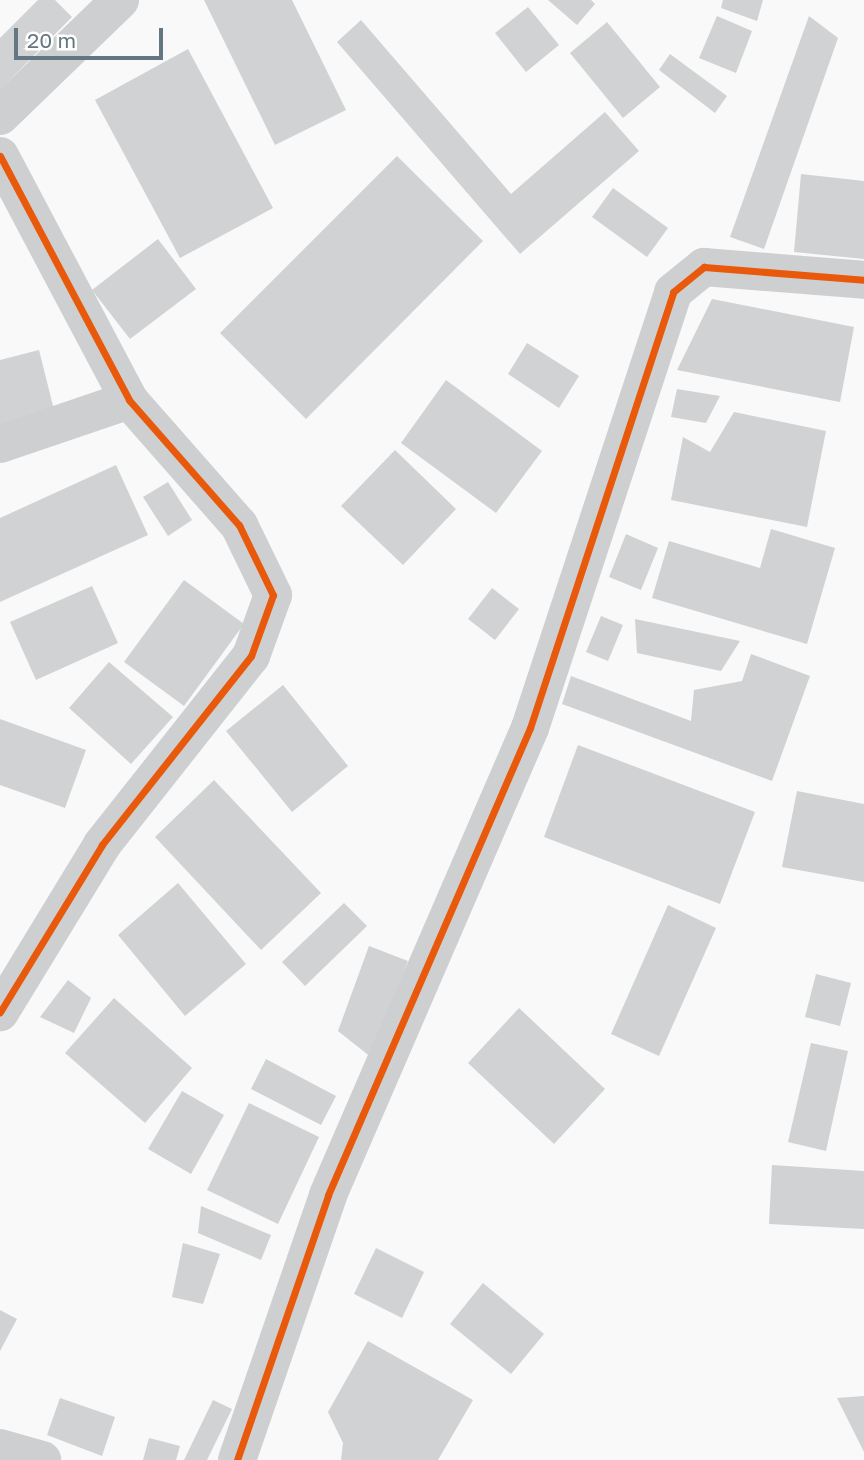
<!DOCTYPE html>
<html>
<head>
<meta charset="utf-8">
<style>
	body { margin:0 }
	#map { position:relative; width:864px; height:1460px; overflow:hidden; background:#f9f9f9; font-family:"Golos Text",sans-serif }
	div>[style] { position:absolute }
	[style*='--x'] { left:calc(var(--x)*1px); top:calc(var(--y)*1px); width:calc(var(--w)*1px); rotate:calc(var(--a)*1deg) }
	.building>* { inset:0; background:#d0d2d3 }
	.street>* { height:38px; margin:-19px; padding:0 19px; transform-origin:19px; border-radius:19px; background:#cecfd0 }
	.cycleway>* { height:7px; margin:-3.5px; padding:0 3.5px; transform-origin:3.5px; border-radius:3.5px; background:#e8590c }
	span { translate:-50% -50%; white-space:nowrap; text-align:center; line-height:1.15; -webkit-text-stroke:7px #fff; paint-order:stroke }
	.scale { position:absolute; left:14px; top:28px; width:149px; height:32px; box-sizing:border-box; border:4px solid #657683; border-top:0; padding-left:9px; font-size:21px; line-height:24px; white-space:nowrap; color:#657683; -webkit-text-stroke:5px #fff; paint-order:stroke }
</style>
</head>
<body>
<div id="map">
	<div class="building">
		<div style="clip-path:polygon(38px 0,55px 0,72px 17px,0 90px,0 38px)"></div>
		<div style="clip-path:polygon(204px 0,292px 0,346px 110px,275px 145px)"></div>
		<div style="clip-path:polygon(548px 0,591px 0,595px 4px,577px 25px)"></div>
		<div style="clip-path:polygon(723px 0,763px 0,757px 21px,721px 8px)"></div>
		<div style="clip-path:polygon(528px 7px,559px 45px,526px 72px,495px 33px)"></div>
		<div style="clip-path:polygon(717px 16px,752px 31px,736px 73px,699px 58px)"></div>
		<div style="clip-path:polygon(809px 16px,838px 38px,764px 249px,730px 237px)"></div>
		<div style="clip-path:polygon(361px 20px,511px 194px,605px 112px,639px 151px,520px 254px,337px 42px)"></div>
		<div style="clip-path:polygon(607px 22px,660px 87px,623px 118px,570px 53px)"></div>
		<div style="clip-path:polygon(188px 49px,273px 208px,180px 258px,95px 100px)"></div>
		<div style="clip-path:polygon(670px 54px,727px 96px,715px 113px,659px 70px)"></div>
		<div style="clip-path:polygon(397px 156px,483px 241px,306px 419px,220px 333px)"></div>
		<div style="clip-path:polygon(801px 174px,864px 181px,864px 259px,794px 252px)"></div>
		<div style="clip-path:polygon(613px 188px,668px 228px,647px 257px,592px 217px)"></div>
		<div style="clip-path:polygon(158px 239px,196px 289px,130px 339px,92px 290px)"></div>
		<div style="clip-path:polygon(712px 299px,854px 327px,840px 402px,677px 370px)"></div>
		<div style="clip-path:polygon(527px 343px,579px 376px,559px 408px,508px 374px)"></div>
		<div style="clip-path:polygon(39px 350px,55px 414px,0 427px,0 360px)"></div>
		<div style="clip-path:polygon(446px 380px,542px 451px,496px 513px,401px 443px)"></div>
		<div style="clip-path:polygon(677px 389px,720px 396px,706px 423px,671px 417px)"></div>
		<div style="clip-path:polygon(734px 412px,826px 431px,807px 527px,671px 500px,683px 437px,710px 452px)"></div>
		<div style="clip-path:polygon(395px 450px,456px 509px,403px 565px,341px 506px)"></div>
		<div style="clip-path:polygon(116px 465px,148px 535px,0 602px,0 518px)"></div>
		<div style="clip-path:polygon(168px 482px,192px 520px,168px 536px,143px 497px)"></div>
		<div style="clip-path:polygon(771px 529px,835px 548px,807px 644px,652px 598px,669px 541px,760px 568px)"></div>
		<div style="clip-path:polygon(626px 534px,658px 548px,641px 590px,609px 577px)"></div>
		<div style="clip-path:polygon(184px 580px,244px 624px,184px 706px,124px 662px)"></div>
		<div style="clip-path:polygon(92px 586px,118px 643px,36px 680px,10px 622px)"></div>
		<div style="clip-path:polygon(492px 588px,519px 609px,495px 640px,468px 619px)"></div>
		<div style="clip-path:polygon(601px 616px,623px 625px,608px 661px,586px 652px)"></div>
		<div style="clip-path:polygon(635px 619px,740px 641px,721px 671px,637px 653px)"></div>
		<div style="clip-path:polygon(751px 654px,810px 676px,772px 781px,562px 704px,571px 676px,691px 721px,694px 690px,742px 681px)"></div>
		<div style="clip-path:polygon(109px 662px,173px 717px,131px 764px,69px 708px)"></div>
		<div style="clip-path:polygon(283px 685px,348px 766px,292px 812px,226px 731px)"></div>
		<div style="clip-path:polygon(0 719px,86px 750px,65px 808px,0 785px)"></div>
		<div style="clip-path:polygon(578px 745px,755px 812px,720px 904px,544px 837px)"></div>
		<div style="clip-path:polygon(214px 780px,321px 893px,261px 950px,155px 837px)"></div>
		<div style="clip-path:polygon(797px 791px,864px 804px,864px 882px,782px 867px)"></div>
		<div style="clip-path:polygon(178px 883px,246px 964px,185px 1016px,118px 935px)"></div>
		<div style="clip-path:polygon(344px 903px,367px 926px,305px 986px,282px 962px)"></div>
		<div style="clip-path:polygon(668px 905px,716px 928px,659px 1056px,611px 1034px)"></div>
		<div style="clip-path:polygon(369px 946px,408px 961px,372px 1058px,338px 1031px)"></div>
		<div style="clip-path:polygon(816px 974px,851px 983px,840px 1026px,805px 1017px)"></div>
		<div style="clip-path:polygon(68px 980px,91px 998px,74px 1033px,40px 1017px)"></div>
		<div style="clip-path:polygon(114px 998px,192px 1068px,145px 1123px,65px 1053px)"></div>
		<div style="clip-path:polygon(519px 1008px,605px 1089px,554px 1144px,468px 1063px)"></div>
		<div style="clip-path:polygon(811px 1043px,848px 1051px,826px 1151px,788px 1142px)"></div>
		<div style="clip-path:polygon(266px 1059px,336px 1096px,321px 1125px,251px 1089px)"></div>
		<div style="clip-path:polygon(182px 1091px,224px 1115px,191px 1174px,148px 1149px)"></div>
		<div style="clip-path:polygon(249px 1103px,319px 1137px,278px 1224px,207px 1190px)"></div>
		<div style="clip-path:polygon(772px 1165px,864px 1171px,864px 1229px,769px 1224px)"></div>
		<div style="clip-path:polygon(201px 1206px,271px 1235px,261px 1260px,198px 1233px)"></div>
		<div style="clip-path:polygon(183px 1243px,220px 1254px,203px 1304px,172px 1297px)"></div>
		<div style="clip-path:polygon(376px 1248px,424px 1272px,402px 1318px,354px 1294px)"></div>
		<div style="clip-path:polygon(483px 1283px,544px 1334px,511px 1374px,450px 1324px)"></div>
		<div style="clip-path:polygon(0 1310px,17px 1319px,0 1351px)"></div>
		<div style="clip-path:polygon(368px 1341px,473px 1400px,438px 1460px,341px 1460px,343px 1443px,328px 1412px)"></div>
		<div style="clip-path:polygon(864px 1396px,864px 1452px,837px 1398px)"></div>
		<div style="clip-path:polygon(60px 1398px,115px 1417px,102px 1456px,47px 1435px)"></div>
		<div style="clip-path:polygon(213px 1400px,232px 1409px,207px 1460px,184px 1460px)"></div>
		<div style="clip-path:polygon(149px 1438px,180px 1446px,176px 1460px,143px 1460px)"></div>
	</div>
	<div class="street">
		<div style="--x:0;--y:116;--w:167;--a:-44"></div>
		<div style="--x:0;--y:156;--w:276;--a:62.1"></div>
		<div style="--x:129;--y:400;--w:167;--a:48.7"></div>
		<div style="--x:239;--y:525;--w:78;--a:64.1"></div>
		<div style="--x:273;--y:595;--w:65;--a:109.8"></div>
		<div style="--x:251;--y:656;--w:241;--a:128.3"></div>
		<div style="--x:102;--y:845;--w:196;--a:121.4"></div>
		<div style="--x:0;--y:444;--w:136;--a:-18.8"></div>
		<div style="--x:0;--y:1448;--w:44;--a:15.9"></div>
		<div style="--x:237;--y:1460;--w:280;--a:-71"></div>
		<div style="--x:328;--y:1195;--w:509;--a:-66.61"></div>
		<div style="--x:530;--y:728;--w:459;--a:-71.8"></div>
		<div style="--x:673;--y:292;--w:40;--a:-39"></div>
		<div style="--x:704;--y:267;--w:161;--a:4.6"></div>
	</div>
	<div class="cycleway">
		<div style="--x:0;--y:156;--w:276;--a:62.1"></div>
		<div style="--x:129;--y:400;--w:167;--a:48.7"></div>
		<div style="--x:239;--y:525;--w:78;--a:64.1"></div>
		<div style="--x:273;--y:595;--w:65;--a:109.8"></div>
		<div style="--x:251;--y:656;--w:241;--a:128.3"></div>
		<div style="--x:102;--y:845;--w:196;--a:121.4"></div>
		<div style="--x:237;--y:1460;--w:280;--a:-71"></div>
		<div style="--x:328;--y:1195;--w:509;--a:-66.61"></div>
		<div style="--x:530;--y:728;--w:459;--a:-71.8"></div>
		<div style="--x:673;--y:292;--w:40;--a:-39"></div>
		<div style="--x:704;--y:267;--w:161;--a:4.6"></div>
	</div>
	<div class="scale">20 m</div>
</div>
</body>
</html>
